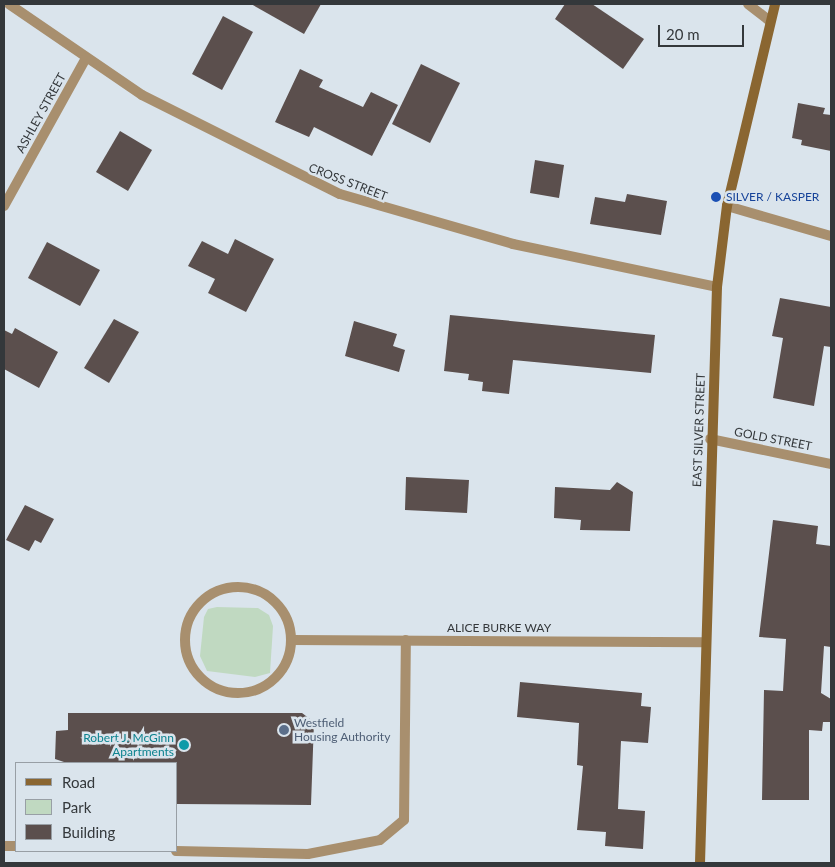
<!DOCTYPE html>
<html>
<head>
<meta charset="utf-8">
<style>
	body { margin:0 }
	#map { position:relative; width:835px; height:867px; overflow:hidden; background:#dae4ec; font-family:Lato,sans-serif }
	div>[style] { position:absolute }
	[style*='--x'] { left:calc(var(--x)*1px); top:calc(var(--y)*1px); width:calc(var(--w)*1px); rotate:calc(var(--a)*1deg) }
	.green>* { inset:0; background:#c0d9c1 }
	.building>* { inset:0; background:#5b4f4d }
	.service>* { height:10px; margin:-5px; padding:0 5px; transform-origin:5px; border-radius:5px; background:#a88f6e }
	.service>.ring { margin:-5px; padding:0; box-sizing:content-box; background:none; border:10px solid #a88f6e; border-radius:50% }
	.minor>* { height:10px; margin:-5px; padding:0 5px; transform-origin:5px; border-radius:5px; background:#a88f6e }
	.secondary>* { height:10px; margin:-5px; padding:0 5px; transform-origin:5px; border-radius:5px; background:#8a6631 }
	.dots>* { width:14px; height:14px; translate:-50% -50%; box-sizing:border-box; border:2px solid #dae4ec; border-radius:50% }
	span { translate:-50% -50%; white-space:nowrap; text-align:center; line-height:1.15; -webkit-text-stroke:5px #dae4ec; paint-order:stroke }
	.street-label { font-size:12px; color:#34383b }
	.transit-label { font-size:12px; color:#164399 }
	.left { translate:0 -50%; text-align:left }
	.service-label { font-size:12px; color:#4e5e75 }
	.culture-label { font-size:12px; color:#0d838f }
	.right { translate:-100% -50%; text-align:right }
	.frame { position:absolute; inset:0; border:5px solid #34383b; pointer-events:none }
	.legend { position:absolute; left:15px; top:762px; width:162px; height:90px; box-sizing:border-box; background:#dae4ec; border:1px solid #989fa5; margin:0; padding:6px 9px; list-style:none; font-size:15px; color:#34383b }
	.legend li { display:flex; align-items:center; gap:10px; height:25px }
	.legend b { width:25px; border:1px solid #989fa5 }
	.scale { position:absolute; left:658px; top:25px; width:86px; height:22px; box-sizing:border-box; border:2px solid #34383b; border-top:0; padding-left:6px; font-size:15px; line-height:18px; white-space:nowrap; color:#34383b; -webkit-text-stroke:4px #dae4ec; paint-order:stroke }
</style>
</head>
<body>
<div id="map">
	<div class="green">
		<div style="clip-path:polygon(217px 607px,258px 608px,269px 615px,273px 626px,270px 673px,255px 677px,207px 671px,200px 656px,204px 617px,208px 609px)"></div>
	</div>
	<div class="building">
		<div style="clip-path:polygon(251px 4px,321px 4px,304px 34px)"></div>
		<div style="clip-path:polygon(565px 4px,592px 4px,644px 39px,623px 69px,555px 19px)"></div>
		<div style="clip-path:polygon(223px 16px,253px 32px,222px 90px,192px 74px)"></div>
		<div style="clip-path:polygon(421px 64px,460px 83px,430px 143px,392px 124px)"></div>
		<div style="clip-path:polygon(300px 69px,323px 80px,319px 87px,363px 107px,371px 92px,398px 105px,372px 156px,314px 127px,309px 137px,275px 122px)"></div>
		<div style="clip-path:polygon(798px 103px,825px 108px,823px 114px,831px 115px,831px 151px,801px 145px,802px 140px,792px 138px)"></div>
		<div style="clip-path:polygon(120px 131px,152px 150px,128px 191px,96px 172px)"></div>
		<div style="clip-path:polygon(535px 160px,564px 165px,559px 198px,530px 193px)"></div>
		<div style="clip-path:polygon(627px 194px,667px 201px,661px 235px,590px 224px,595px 197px,625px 202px)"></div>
		<div style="clip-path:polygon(235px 239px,274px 259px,246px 312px,208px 293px,215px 279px,188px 266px,202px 241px,228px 254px)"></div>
		<div style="clip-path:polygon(47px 242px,100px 270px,80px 306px,28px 278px)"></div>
		<div style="clip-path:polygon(780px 298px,831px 307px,831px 347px,824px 346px,814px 406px,773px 398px,783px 338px,772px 336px)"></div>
		<div style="clip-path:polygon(450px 315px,655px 335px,651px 373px,513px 360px,509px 394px,482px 391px,483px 382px,468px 380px,469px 374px,444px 371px)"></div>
		<div style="clip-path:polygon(114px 319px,139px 332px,109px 383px,84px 368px)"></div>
		<div style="clip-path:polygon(354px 321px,397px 334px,393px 346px,405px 350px,399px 372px,345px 356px)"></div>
		<div style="clip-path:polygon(15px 328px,58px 352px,39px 388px,4px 369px,4px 330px,12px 334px)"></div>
		<div style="clip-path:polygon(406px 477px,469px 480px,467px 513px,405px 510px)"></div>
		<div style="clip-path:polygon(617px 482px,633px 492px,630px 531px,580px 530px,581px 520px,554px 518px,555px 487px,610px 490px)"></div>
		<div style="clip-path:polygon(25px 505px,54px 519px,41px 543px,35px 540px,29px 551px,6px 540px)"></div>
		<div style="clip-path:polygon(773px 520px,818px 526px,816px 544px,831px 546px,831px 647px,824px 646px,821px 693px,831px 699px,831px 722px,823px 722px,822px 731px,809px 730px,809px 800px,762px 800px,764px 690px,783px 691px,786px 639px,759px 637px)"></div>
		<div style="clip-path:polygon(520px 682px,642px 693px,641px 706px,651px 707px,648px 743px,621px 741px,618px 809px,645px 811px,643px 849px,605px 846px,606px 832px,577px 830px,583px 766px,577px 765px,579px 723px,517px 717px)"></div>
		<div style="clip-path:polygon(68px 713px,302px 713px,314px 722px,311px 805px,176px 804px,176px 763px,67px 763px,55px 759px,56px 731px,68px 730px)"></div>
	</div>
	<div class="service">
		<div class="ring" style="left:185px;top:587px;width:96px;height:96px"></div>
		<div style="--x:292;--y:640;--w:413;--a:0.3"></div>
		<div style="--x:5;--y:846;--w:11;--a:0"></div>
		<div style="--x:176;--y:851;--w:132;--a:1.3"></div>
		<div style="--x:308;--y:854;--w:73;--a:-11"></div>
		<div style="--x:380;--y:840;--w:31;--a:-40"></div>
		<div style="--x:404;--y:820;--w:180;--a:-89.4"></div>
	</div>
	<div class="minor">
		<div style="--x:9;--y:4;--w:161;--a:34.4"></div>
		<div style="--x:142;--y:95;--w:221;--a:26.6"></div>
		<div style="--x:340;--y:194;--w:180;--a:16.1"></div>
		<div style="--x:513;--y:244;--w:208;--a:11.9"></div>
		<div style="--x:748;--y:4;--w:28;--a:38"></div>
		<div style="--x:4;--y:206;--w:169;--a:-61"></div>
		<div style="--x:727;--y:206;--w:108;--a:16.1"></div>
		<div style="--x:710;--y:439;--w:124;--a:11.7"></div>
	</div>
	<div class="secondary">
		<div style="--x:700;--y:863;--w:576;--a:-88.31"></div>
		<div style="--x:717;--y:287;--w:82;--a:-83"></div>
		<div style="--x:727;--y:206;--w:208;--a:-76.6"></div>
	</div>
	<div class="dots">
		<div style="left:716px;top:197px;background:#1a4fb4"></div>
		<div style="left:284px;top:730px;background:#5c6f8a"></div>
		<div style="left:184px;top:745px;background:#0f9aa8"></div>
	</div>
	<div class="street-label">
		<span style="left:41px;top:113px;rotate:-61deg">ASHLEY STREET</span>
		<span style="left:348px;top:182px;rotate:21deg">CROSS STREET</span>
		<span style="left:699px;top:430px;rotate:-88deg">EAST SILVER STREET</span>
		<span style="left:773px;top:439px;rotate:11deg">GOLD STREET</span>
		<span style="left:499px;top:628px">ALICE BURKE WAY</span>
	</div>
	<div class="transit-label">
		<span class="left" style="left:726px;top:197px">SILVER / KASPER</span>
	</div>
	<div class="service-label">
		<span class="left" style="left:294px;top:730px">Westfield<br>Housing Authority</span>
	</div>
	<div class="culture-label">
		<span class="right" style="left:174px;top:745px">Robert J. McGinn<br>Apartments</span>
	</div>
	<div class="frame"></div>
	<ul class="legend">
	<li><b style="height:6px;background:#8a6631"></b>Road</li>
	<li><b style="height:14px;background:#c0d9c1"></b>Park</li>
	<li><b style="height:14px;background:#5b4f4d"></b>Building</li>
	</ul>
	<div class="scale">20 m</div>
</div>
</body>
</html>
